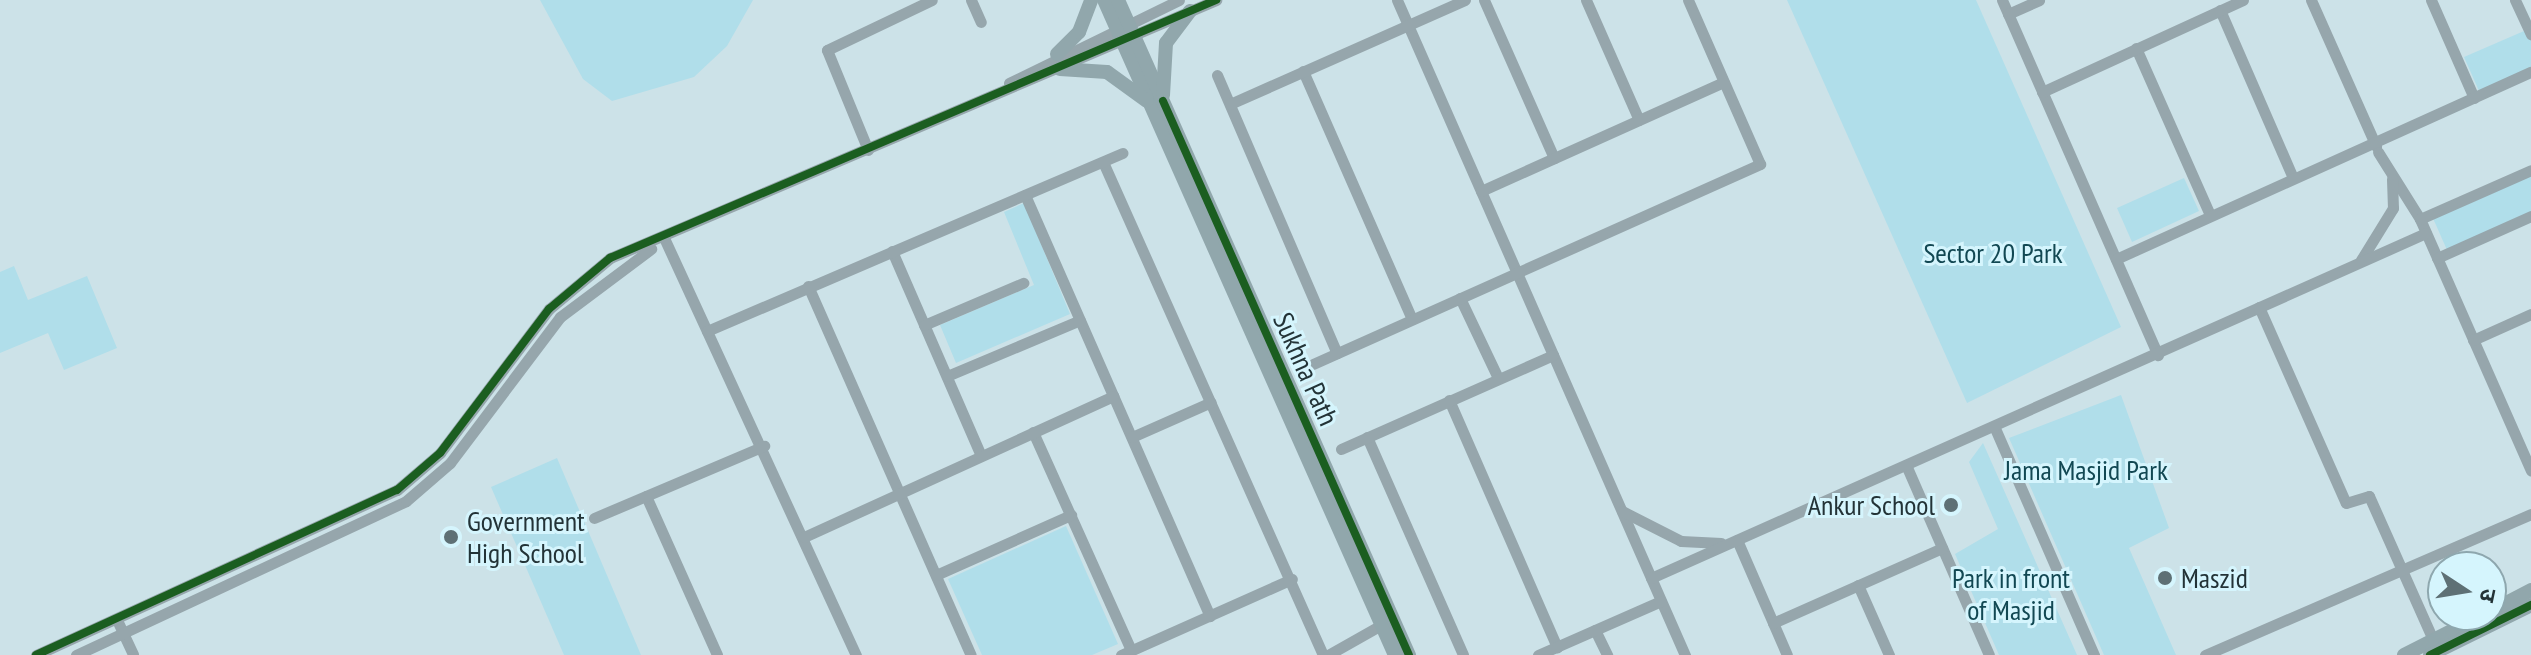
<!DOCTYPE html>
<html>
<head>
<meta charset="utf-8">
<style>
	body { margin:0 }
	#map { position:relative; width:2531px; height:655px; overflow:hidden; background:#cce2e8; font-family:"PT Sans Narrow","Noto Sans Devanagari",sans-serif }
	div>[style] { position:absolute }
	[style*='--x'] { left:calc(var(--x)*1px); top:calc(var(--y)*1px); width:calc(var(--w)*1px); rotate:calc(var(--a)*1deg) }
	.green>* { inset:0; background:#b0deea }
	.minor>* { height:11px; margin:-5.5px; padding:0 5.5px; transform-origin:5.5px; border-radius:5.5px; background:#96a6ac }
	.major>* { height:14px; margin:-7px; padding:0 7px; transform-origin:7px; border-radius:7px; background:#91a7ac }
	.cycleway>* { height:8px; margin:-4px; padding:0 4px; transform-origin:4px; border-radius:4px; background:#1b5e20 }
	.dots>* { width:22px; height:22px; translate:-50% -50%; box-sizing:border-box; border:4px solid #d5f5fd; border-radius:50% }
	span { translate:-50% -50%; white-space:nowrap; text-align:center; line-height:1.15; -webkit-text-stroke:6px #d5f5fd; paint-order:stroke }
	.park-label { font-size:28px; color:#124853 }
	.street-label { font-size:28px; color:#233337 }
	.poi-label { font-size:28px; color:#233337 }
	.right { translate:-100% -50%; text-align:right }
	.left { translate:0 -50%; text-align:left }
	.north { position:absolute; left:2427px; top:551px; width:80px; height:80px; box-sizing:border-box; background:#d5f5fd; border:2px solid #8ea7ae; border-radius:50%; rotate:102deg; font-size:22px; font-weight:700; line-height:32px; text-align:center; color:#233337 }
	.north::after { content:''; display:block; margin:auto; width:28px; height:36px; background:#5e7075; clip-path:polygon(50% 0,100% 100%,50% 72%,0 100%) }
</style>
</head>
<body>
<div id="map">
	<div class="green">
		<div style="clip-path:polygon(540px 0,753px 0,727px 46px,694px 77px,612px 101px,583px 79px)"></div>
		<div style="clip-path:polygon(1787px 0,1976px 0,2121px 327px,1967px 403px)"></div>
		<div style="clip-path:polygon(2531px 28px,2531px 67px,2479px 91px,2464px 57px)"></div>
		<div style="clip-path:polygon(2531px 173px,2531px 213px,2447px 250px,2432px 216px)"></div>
		<div style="clip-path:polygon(2184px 178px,2199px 211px,2132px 242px,2117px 208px)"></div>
		<div style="clip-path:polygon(1024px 203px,1070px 314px,956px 363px,940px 325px,1034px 285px,1004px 212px)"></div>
		<div style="clip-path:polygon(14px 266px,28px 300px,87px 276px,117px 348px,64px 370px,48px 333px,0 353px,0 272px)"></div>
		<div style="clip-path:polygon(2121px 395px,2169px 528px,2129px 548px,2176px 655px,2104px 655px,2009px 438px)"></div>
		<div style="clip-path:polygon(1983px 443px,2077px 655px,1999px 655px,1955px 554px,1998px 529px,1969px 462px)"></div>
		<div style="clip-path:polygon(557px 458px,641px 655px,564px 655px,491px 487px)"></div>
		<div style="clip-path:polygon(1066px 526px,1118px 644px,1092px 655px,982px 655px,948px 579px)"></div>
	</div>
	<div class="minor">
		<div style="--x:971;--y:0;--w:24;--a:66"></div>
		<div style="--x:1397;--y:0;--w:716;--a:66.27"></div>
		<div style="--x:1484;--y:0;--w:173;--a:66.1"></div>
		<div style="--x:1586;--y:0;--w:131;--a:66.2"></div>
		<div style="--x:2002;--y:0;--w:388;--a:66.3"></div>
		<div style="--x:2311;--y:0;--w:160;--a:66"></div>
		<div style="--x:2431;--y:0;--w:107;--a:66.3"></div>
		<div style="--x:2515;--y:0;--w:38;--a:65"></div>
		<div style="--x:2220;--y:10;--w:183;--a:66.5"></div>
		<div style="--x:2008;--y:14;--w:34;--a:-24"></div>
		<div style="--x:2136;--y:48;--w:183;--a:66.1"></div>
		<div style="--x:1303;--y:71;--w:271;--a:66.3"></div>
		<div style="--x:1217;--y:75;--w:303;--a:66.7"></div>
		<div style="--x:1009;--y:83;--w:189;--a:-26"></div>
		<div style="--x:2042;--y:92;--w:221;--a:-24.6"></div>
		<div style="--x:1230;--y:104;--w:257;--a:-23.9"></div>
		<div style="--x:868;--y:150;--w:108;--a:-112.3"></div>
		<div style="--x:827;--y:50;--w:116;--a:-25.5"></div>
		<div style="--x:2378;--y:152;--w:79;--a:57.9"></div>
		<div style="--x:2420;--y:219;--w:275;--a:66.2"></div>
		<div style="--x:1103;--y:162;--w:540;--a:65.95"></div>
		<div style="--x:1481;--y:191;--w:266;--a:-24.2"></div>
		<div style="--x:1025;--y:195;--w:460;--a:66.3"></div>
		<div style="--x:2420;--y:219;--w:121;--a:-23.8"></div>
		<div style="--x:665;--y:240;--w:457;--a:65.3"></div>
		<div style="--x:892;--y:251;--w:223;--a:66.5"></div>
		<div style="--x:2437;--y:258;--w:103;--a:-24.1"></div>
		<div style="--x:2116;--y:259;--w:455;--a:-24.3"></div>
		<div style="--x:2361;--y:260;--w:61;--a:-58.4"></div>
		<div style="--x:2393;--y:208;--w:29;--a:-92"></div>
		<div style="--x:808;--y:286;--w:403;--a:66.2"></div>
		<div style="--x:1460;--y:298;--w:89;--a:64.6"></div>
		<div style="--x:2259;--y:307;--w:214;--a:66.1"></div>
		<div style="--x:2346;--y:503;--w:24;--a:-17"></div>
		<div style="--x:2369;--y:496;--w:158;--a:66"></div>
		<div style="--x:924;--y:325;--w:108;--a:-23"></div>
		<div style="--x:707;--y:331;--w:452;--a:-23.2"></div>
		<div style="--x:2473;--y:340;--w:64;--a:-24.1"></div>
		<div style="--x:1313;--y:364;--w:490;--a:-24.1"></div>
		<div style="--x:1760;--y:164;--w:179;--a:-113.7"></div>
		<div style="--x:947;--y:376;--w:144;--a:-22.8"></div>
		<div style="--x:1449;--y:400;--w:270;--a:66.4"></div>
		<div style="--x:1994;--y:426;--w:250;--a:66.4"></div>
		<div style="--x:1033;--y:432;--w:239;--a:65.8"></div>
		<div style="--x:1132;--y:437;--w:86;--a:-23.9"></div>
		<div style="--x:1367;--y:437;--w:238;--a:66.2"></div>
		<div style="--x:1341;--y:449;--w:232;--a:-23.9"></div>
		<div style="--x:1906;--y:465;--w:207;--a:66.4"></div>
		<div style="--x:646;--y:496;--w:174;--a:65.9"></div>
		<div style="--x:1622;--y:511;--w:66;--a:27"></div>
		<div style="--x:1681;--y:541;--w:40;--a:2.9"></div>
		<div style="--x:594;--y:518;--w:185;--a:-23"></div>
		<div style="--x:804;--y:537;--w:340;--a:-24.5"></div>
		<div style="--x:1737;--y:540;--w:125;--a:66.5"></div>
		<div style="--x:936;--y:575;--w:148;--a:-24"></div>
		<div style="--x:1651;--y:578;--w:848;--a:-24"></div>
		<div style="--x:1858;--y:585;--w:77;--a:66.1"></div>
		<div style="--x:117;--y:620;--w:38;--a:65"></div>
		<div style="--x:1773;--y:623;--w:185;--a:-23.9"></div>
		<div style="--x:1595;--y:630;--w:28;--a:64"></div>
		<div style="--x:36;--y:655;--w:397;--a:-24.6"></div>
		<div style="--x:397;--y:490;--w:57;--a:-40.7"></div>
		<div style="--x:440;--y:453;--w:181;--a:-52.9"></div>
		<div style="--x:549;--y:309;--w:80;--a:-39.9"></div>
		<div style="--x:610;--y:258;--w:659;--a:-23.06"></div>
		<div style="--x:76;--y:655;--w:364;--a:-25"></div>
		<div style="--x:406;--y:501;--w:58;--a:-40.8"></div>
		<div style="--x:450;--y:463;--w:183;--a:-53"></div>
		<div style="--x:560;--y:317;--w:114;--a:-36.8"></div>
		<div style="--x:1121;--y:655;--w:187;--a:-24"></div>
		<div style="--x:1328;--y:655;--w:61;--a:-29.5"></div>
		<div style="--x:1538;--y:655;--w:134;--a:-23.7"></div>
		<div style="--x:2205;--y:655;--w:355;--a:-23.4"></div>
	</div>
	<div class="major">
		<div style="--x:1104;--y:0;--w:717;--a:66.05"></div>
		<div style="--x:1118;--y:0;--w:717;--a:66.05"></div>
		<div style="--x:1057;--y:54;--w:31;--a:-45"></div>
		<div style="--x:1079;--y:32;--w:34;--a:-69"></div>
		<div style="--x:1060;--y:69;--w:47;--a:3.7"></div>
		<div style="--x:1107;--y:72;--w:49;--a:35.9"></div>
		<div style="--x:1163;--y:95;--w:52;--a:-86.7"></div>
		<div style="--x:1166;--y:43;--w:40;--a:-53"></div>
		<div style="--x:2491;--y:611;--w:45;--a:-27.7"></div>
		<div style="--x:2404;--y:655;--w:89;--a:-26.9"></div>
		<div style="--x:2430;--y:655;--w:113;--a:-26.3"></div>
	</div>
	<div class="cycleway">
		<div style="--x:1163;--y:101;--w:606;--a:66.06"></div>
		<div style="--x:36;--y:655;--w:397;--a:-24.6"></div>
		<div style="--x:397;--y:490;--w:57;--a:-40.7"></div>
		<div style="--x:440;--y:453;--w:181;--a:-52.9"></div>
		<div style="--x:549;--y:309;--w:80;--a:-39.9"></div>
		<div style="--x:610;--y:258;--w:659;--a:-23.06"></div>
		<div style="--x:2430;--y:655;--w:113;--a:-26.3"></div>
	</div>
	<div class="dots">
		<div style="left:1951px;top:505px;background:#5e7075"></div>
		<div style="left:451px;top:537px;background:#5e7075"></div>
		<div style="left:2165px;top:578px;background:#5e7075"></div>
	</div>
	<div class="park-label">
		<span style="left:1993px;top:253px">Sector 20 Park</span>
		<span style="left:2086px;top:470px">Jama Masjid Park</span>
		<span style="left:2011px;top:594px">Park in front<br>of Masjid</span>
	</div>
	<div class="street-label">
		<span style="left:1306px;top:369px;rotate:66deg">Sukhna Path</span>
	</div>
	<div class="poi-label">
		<span class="right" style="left:1935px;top:505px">Ankur School</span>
		<span class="left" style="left:467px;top:537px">Government<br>High School</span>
		<span class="left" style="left:2181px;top:578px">Maszid</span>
	</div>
	<div class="north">उ</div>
</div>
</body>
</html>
